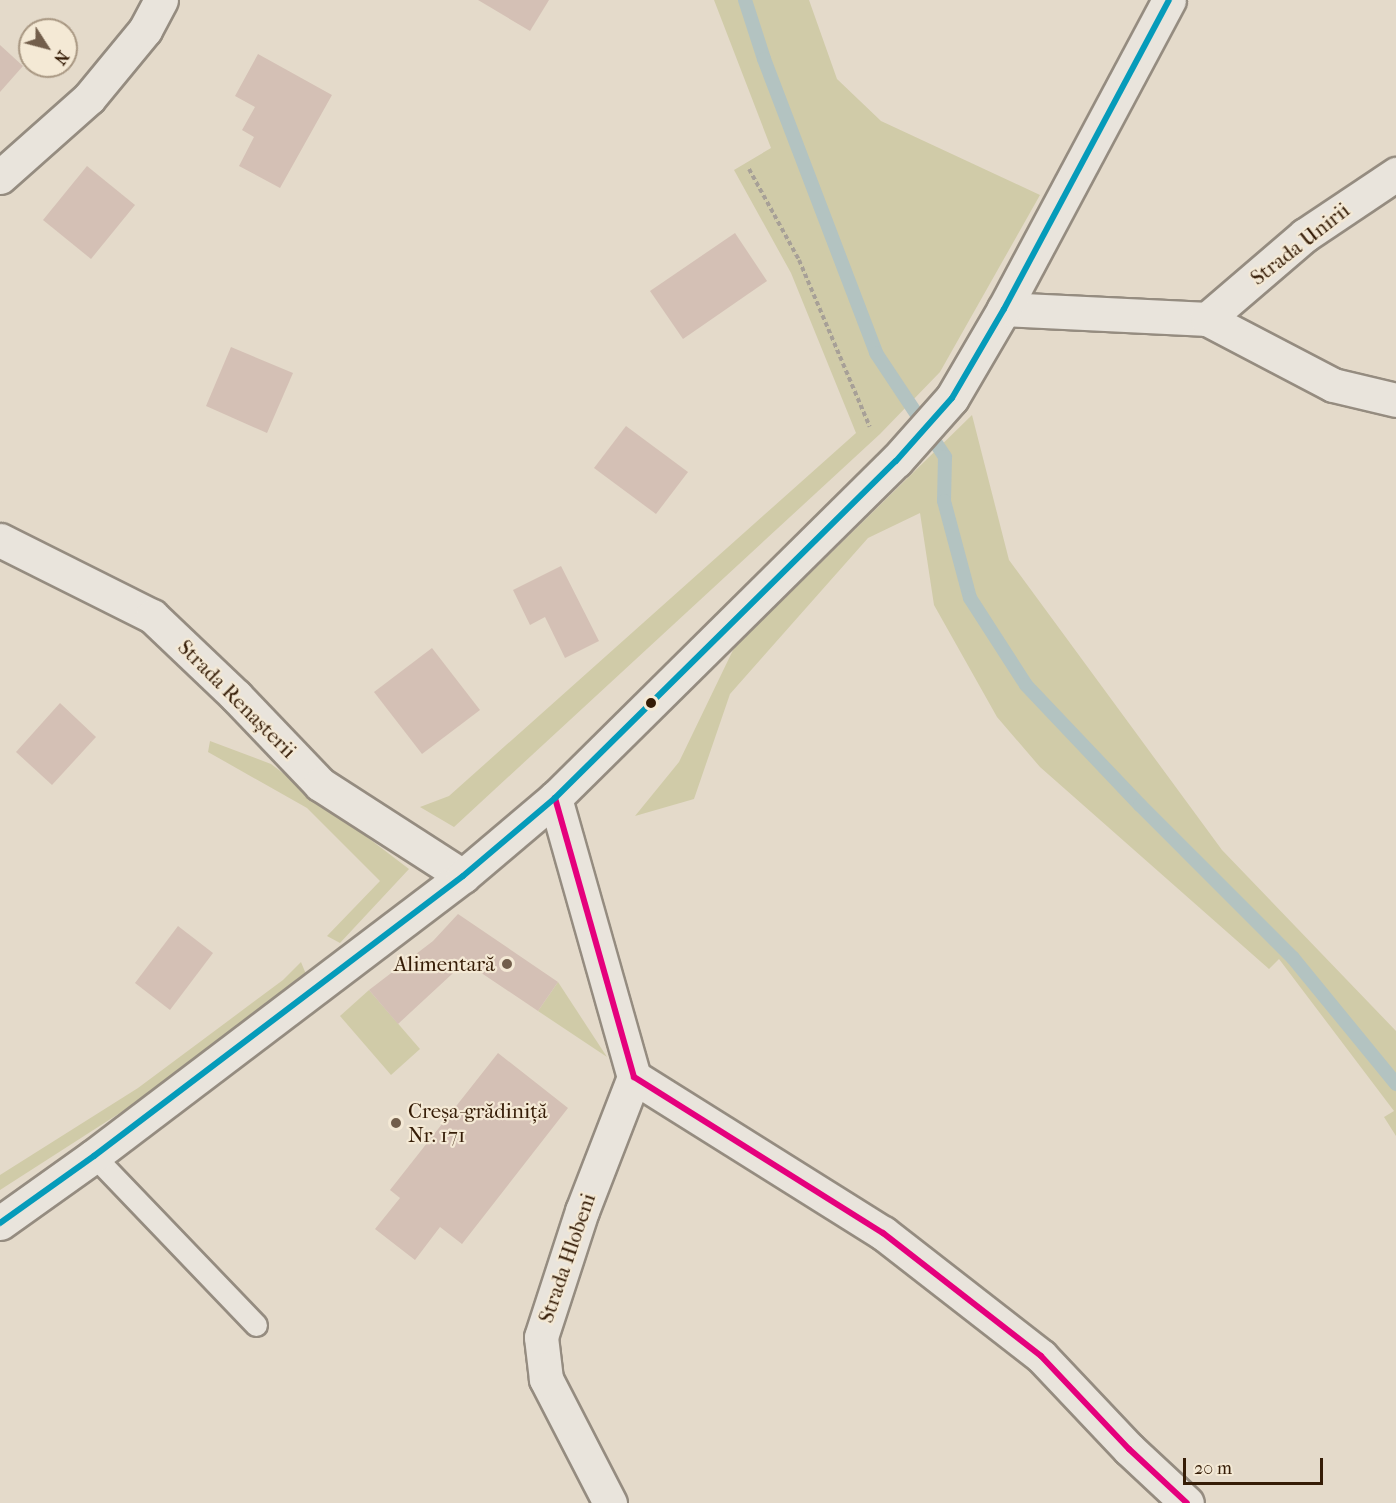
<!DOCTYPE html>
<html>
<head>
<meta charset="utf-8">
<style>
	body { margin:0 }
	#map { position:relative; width:1396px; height:1503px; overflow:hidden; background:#e4daca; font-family:"IM FELL French Canon",serif }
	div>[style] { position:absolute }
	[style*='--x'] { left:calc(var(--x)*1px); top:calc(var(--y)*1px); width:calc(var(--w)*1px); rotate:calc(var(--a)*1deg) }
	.green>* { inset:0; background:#d0cba8 }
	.stream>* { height:14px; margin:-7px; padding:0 7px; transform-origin:7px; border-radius:7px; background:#b3c3c1 }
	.building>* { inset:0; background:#d4c0b5 }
	.path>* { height:4px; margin-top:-2px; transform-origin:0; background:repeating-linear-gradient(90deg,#a7a097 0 4.5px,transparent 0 7.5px) }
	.roads { filter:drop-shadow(2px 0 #958c80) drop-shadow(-2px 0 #958c80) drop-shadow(0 2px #958c80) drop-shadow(0 -2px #958c80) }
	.service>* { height:21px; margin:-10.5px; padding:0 10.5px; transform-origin:10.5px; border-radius:10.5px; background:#e9e4dc }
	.minor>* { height:33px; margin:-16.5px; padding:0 16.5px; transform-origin:16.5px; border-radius:16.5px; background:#e9e4dc }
	.secondary>* { height:33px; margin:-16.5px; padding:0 16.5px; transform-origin:16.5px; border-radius:16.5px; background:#e9e4dc }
	.bus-1>* { height:6px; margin:-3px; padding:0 3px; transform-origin:3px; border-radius:3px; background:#e5007d }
	.bus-2>* { height:6px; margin:-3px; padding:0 3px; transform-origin:3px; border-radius:3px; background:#059bba }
	.dots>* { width:16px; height:16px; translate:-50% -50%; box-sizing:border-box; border:3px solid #f4e9d5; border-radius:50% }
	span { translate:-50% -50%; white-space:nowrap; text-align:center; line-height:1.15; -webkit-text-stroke:4.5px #f4e9d5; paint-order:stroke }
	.street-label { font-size:21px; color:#351c06 }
	.poi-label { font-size:21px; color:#351c06 }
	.right { translate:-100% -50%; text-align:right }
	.left { translate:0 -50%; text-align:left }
	.north { position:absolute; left:18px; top:18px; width:60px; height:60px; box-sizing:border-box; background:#f4e9d5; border:2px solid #a89782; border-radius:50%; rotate:126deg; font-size:16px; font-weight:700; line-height:24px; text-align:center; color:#351c06 }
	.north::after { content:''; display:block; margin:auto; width:21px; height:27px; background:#725e4b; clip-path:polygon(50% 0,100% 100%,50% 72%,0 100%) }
	.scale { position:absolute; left:1183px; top:1458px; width:140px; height:27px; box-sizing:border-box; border:3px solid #351c06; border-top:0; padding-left:8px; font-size:18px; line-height:21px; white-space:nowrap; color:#351c06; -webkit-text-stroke:4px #f4e9d5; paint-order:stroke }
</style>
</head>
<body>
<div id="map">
	<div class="green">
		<div style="clip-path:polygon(714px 0,809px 0,837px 79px,881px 121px,1040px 195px,940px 372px,880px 434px,454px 827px,420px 807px,449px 796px,856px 433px,791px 273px,734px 170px,771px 148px)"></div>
		<div style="clip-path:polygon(972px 415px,1009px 560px,1222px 850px,1396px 1031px,1396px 1136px,1384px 1117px,1394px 1111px,1279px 959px,1269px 969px,1040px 767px,997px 717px,934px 605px,920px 513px,868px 538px,730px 694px,694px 799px,635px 816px,679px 762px,734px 648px)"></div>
		<div style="clip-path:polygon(210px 741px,271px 764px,409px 869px,340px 943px,327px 936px,380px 881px,307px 808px,208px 752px)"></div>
		<div style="clip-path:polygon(301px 962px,308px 979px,165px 1084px,0 1190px,0 1175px,138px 1088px,283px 980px)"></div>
		<div style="clip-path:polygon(558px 982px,607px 1057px,538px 1011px)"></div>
		<div style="clip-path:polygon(369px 990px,420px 1049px,391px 1075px,340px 1016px)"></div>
	</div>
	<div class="stream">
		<div style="--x:745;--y:0;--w:62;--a:72.1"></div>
		<div style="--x:764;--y:59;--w:315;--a:69.1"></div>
		<div style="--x:876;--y:353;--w:125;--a:56.4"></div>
		<div style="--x:945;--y:457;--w:44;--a:91.3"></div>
		<div style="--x:944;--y:501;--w:100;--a:75"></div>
		<div style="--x:970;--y:598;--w:103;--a:57.2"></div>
		<div style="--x:1026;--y:685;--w:166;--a:46.5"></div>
		<div style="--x:1140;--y:805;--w:216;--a:45"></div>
		<div style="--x:1293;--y:958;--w:163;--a:50.7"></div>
	</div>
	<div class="building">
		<div style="clip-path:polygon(478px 0,549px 0,530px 31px)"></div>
		<div style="clip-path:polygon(0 45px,23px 66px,0 92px)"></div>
		<div style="clip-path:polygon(258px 54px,332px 95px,280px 188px,239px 166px,254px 137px,242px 130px,255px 107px,235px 96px)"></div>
		<div style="clip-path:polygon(87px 166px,135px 205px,91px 259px,43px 220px)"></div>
		<div style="clip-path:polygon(735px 233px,767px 281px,683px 339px,650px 291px)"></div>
		<div style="clip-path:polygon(231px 347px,293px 373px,267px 433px,206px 406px)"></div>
		<div style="clip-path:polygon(626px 426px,688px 472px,656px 514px,594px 468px)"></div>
		<div style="clip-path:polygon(561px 566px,599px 641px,565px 658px,545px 617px,530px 625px,513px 590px)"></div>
		<div style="clip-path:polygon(432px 648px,480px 710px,422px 754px,374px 692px)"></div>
		<div style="clip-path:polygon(60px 703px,96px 737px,52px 785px,16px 752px)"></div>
		<div style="clip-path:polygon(458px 914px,558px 982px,538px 1011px,465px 962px,398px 1024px,369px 990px,433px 941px)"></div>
		<div style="clip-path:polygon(178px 926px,213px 953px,170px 1010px,135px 983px)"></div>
		<div style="clip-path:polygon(498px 1053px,568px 1108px,462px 1244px,440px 1227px,415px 1260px,375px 1229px,400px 1198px,390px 1190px)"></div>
	</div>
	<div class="path">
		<div style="--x:749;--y:169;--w:104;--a:61.2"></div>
		<div style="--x:799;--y:260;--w:181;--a:67"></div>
	</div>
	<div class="roads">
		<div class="service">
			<div style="--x:94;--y:1156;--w:234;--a:46.2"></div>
		</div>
		<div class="minor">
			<div style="--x:0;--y:177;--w:119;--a:-41.6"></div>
			<div style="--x:89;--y:98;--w:88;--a:-50.5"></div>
			<div style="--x:145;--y:30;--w:34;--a:-62"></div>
			<div style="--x:1004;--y:309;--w:203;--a:2.8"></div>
			<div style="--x:1207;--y:319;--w:129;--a:-40.6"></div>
			<div style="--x:1305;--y:235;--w:110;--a:-33.8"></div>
			<div style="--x:1207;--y:319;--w:142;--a:27.6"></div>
			<div style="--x:1333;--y:385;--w:65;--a:13.4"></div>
			<div style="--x:0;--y:540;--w:170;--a:26.6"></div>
			<div style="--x:152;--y:616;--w:116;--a:43.6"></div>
			<div style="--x:236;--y:696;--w:122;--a:46.3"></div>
			<div style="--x:320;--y:784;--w:170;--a:32.8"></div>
			<div style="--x:555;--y:798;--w:290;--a:74.2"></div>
			<div style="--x:634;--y:1077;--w:294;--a:32.1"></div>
			<div style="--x:883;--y:1233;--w:200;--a:37.9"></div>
			<div style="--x:1041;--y:1356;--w:128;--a:46.6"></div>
			<div style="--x:1129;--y:1449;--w:79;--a:43"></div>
			<div style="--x:610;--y:1503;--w:140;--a:-117.3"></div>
			<div style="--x:546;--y:1379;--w:42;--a:-96.8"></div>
			<div style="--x:541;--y:1337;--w:133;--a:-72"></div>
			<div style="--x:582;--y:1211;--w:144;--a:-68.8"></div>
		</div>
		<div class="secondary">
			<div style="--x:0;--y:1223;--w:115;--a:-35.5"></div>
			<div style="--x:94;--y:1156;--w:463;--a:-37.2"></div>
			<div style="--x:463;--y:876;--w:121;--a:-40.3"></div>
			<div style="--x:555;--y:798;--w:479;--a:-44.7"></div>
			<div style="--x:896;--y:461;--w:84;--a:-48.4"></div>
			<div style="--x:952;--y:398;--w:103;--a:-59.7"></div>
			<div style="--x:1004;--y:309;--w:350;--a:-61.9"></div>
		</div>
	</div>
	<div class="bus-1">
		<div style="--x:555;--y:798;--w:290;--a:74.2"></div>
		<div style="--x:634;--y:1077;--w:294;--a:32.1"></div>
		<div style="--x:883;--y:1233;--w:200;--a:37.9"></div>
		<div style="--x:1041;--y:1356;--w:128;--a:46.6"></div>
		<div style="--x:1129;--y:1449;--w:79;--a:43"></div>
	</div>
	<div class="bus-2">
		<div style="--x:0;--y:1223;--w:115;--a:-35.5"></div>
		<div style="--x:94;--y:1156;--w:463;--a:-37.2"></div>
		<div style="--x:463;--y:876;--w:121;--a:-40.3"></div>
		<div style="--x:555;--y:798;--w:479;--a:-44.7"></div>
		<div style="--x:896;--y:461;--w:84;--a:-48.4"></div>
		<div style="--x:952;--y:398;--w:103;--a:-59.7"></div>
		<div style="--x:1004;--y:309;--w:350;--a:-61.9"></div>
	</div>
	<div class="dots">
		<div style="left:651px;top:703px;background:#351c06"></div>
		<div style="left:507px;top:964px;background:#725e4b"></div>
		<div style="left:396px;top:1123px;background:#725e4b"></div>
	</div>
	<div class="street-label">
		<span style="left:1300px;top:244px;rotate:-38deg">Strada Unirii</span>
		<span style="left:237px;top:699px;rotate:45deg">Strada Renașterii</span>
		<span style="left:567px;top:1258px;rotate:-71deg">Strada Hlobeni</span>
	</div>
	<div class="poi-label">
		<span class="right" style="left:495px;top:964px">Alimentară</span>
		<span class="left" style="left:408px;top:1123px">Creșa-grădiniță<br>Nr. 171</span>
	</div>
	<div class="north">N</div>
	<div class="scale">20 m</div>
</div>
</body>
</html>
